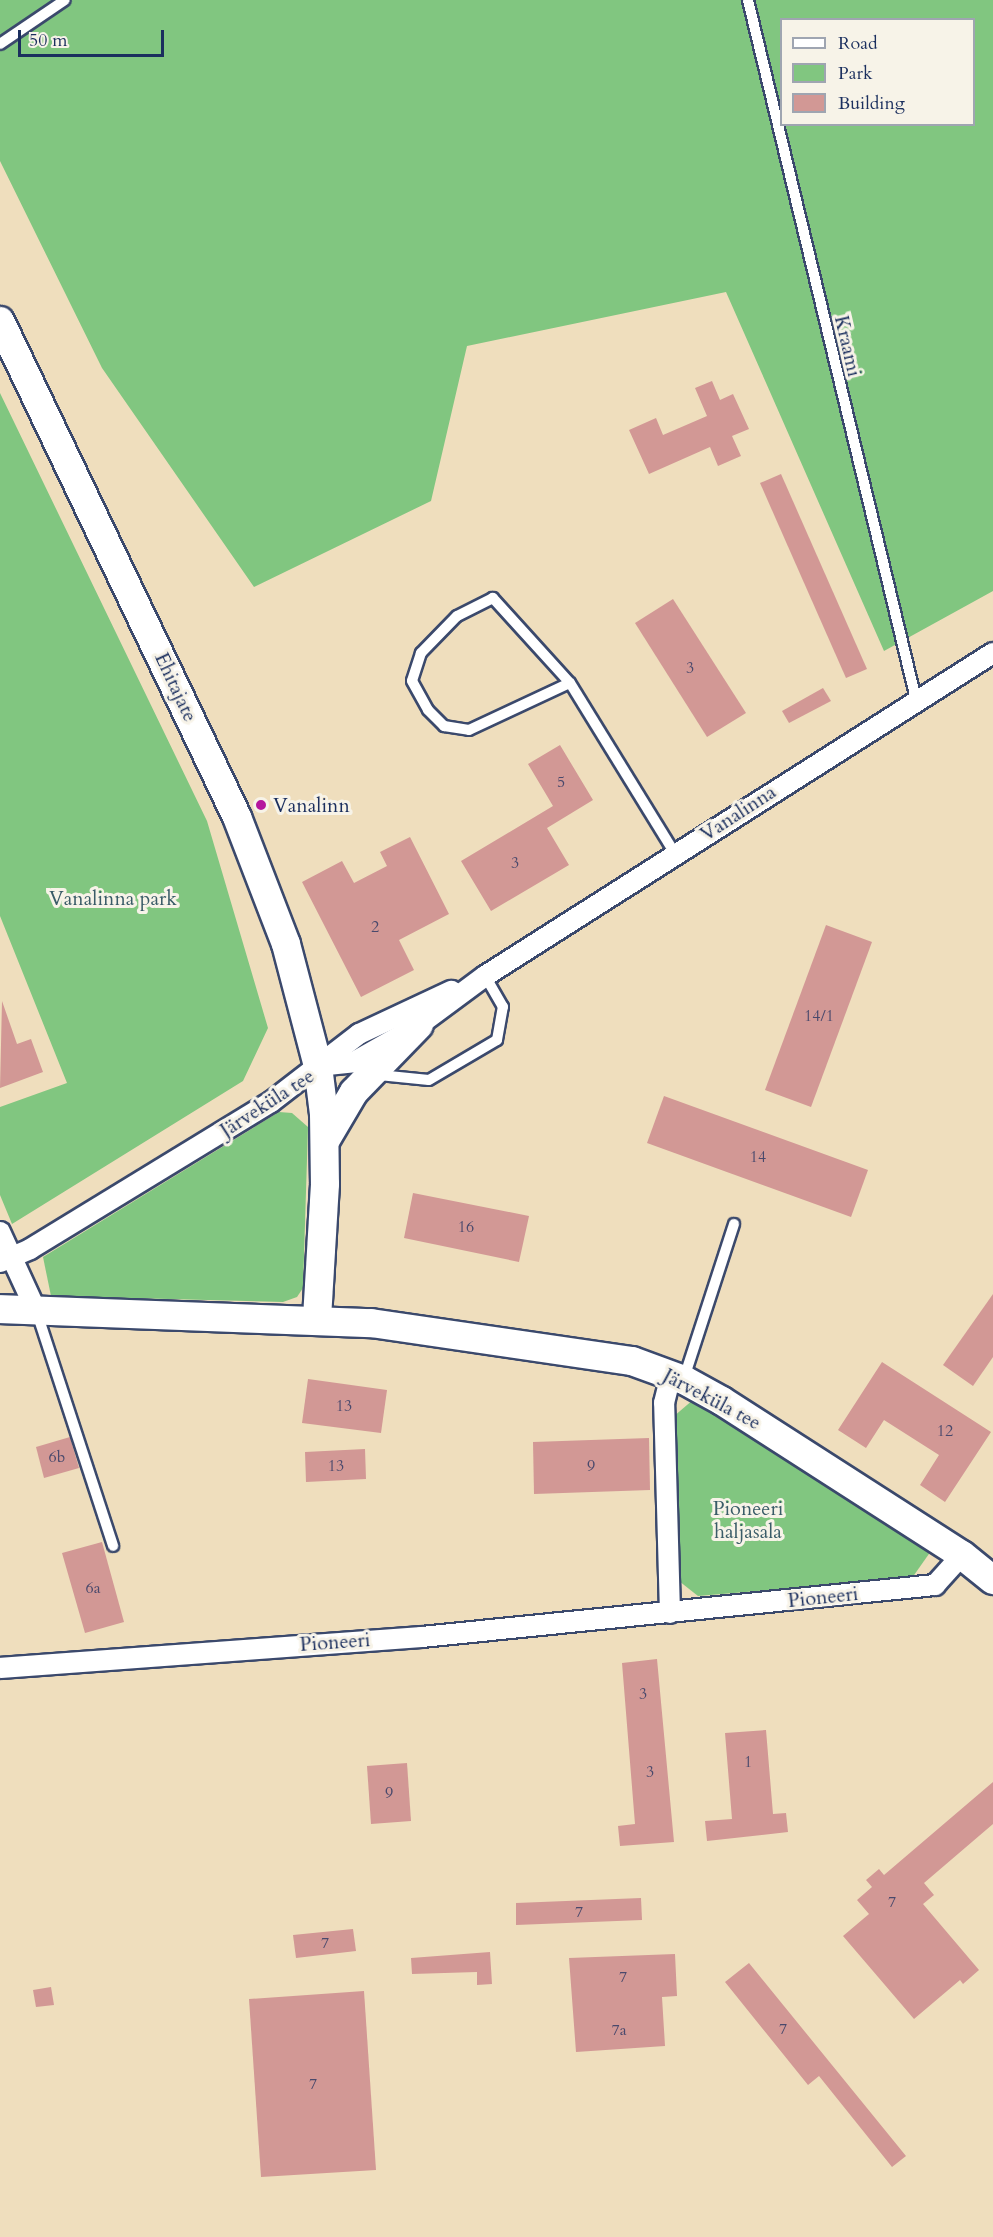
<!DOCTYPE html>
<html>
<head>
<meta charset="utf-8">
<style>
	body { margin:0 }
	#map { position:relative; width:993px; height:2237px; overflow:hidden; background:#efdebd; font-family:Cardo,serif }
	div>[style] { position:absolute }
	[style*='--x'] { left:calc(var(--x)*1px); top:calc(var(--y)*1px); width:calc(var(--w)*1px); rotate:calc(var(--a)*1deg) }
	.green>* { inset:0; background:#81c680 }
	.building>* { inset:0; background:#d29895 }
	.roads { filter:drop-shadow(2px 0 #3b496c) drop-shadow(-2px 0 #3b496c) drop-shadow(0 2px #3b496c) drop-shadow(0 -2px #3b496c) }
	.lane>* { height:10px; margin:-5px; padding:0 5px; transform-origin:5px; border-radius:5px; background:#fff }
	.street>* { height:20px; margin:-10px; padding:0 10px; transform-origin:10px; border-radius:10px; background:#fff }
	.secondary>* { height:28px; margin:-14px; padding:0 14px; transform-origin:14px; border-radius:14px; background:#fff }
	.dots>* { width:16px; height:16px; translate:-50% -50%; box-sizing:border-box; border:3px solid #f7f3e8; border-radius:50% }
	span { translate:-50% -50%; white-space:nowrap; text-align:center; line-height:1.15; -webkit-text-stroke:6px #f7f3e8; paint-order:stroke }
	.number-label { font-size:16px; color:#49496c }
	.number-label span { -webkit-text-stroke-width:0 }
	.street-label { font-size:20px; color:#1b2f5e }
	.poi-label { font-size:20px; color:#1b2f5e }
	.left { translate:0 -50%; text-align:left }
	.park-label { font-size:20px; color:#3a5c68 }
	.legend { position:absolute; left:780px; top:18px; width:195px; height:108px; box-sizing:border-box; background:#f7f3e8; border:2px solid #9fa5b1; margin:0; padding:8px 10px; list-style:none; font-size:18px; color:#1b2f5e }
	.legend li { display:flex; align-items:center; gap:12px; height:30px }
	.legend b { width:30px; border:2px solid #9fa5b1 }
	.scale { position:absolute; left:18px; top:30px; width:146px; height:27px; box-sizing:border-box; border:3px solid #1b2f5e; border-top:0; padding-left:8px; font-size:18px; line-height:21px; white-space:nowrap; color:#1b2f5e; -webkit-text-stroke:4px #f7f3e8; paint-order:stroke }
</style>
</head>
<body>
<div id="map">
	<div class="green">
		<div style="clip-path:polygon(evenodd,0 0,993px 0,993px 591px,884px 651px,726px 292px,467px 346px,431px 501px,254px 587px,102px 368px,0 161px,0 0,782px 20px,974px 20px,974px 124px,782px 124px,782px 20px)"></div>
		<div style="clip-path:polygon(0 393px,207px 821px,268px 1028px,243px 1081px,12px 1224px,0 1195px,0 1107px,67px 1083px,0 916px)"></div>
		<div style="clip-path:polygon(279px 1112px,292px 1113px,308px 1127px,303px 1288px,297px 1297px,283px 1302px,51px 1296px,43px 1257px)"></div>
		<div style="clip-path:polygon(694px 1399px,931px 1551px,912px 1578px,698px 1596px,679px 1581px,673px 1417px)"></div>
	</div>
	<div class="building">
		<div style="clip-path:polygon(712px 381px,720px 400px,733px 394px,749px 429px,732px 436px,741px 456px,718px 466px,710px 447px,649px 474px,629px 430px,656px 418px,663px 435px,707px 416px,695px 388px)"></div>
		<div style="clip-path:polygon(781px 474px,867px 669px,846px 678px,760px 483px)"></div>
		<div style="clip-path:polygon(673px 599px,746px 713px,707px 737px,635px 623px)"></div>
		<div style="clip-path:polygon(823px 688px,831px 701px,789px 723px,782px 711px)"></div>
		<div style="clip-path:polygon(560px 745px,593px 800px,547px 828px,569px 865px,491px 911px,461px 861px,553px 806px,528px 764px)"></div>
		<div style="clip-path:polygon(410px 837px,449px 914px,399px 940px,414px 970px,361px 997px,302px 882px,342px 861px,354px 883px,387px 866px,380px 852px)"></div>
		<div style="clip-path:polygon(826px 925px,872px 942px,811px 1107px,765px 1090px)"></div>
		<div style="clip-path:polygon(2px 1001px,17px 1044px,31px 1039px,43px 1072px,0 1088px)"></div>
		<div style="clip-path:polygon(664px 1096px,868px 1170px,851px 1217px,647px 1143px)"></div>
		<div style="clip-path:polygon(413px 1193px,529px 1216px,519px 1262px,404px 1238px)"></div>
		<div style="clip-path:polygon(993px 1294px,993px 1357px,973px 1386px,943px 1365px)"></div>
		<div style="clip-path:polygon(882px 1362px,991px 1432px,945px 1502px,920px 1485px,939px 1455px,884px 1420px,866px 1448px,838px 1430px)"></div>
		<div style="clip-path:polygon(308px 1379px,387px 1390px,381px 1433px,302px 1423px)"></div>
		<div style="clip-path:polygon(70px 1437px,79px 1468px,44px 1478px,36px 1447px)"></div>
		<div style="clip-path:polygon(649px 1438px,650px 1490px,534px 1494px,533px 1442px)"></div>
		<div style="clip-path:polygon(365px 1449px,366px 1479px,306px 1482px,305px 1452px)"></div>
		<div style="clip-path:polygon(102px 1542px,124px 1622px,85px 1633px,62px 1553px)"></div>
		<div style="clip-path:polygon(657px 1659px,674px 1842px,620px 1846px,618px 1826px,635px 1824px,622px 1663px)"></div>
		<div style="clip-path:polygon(766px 1730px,773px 1814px,786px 1813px,788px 1832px,707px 1841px,705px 1821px,732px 1819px,725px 1733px)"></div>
		<div style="clip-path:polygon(407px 1763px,411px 1821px,371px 1824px,367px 1766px)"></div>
		<div style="clip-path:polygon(993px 1782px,993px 1824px,924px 1883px,934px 1895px,923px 1904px,979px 1970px,963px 1984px,960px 1980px,914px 2019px,843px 1936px,869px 1914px,857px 1900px,872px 1887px,866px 1880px,879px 1869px,884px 1875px)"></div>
		<div style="clip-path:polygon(641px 1898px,642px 1920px,516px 1925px,516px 1903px)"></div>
		<div style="clip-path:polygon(353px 1929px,356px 1951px,296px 1958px,293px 1935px)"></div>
		<div style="clip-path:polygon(490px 1952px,492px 1984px,477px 1985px,477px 1972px,412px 1974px,411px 1958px)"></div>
		<div style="clip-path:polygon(675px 1954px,677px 1996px,662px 1997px,665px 2046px,576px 2052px,569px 1958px)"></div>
		<div style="clip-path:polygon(749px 1963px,906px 2156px,892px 2167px,819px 2076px,808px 2085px,725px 1982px)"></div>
		<div style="clip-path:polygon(51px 1987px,54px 2005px,36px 2007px,33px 1990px)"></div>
		<div style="clip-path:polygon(364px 1991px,376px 2170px,261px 2177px,249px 1999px)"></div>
	</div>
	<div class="roads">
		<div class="lane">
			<div style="--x:748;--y:0;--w:719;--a:76.49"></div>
			<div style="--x:0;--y:44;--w:78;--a:-34.1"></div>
			<div style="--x:570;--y:683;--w:115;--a:-132.2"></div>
			<div style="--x:493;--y:598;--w:40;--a:153.4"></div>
			<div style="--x:457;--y:616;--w:52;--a:134.2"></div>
			<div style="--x:421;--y:653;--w:29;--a:108"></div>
			<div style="--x:412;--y:681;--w:33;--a:61"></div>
			<div style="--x:428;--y:710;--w:23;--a:45"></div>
			<div style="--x:444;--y:726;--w:25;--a:9"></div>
			<div style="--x:469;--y:730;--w:111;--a:-25"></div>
			<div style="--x:570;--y:683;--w:201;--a:58.4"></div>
			<div style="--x:379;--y:1075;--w:50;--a:5.7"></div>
			<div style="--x:429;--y:1080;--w:79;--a:-30.5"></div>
			<div style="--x:497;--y:1040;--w:34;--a:-80"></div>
			<div style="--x:503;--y:1007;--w:36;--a:-120"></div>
			<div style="--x:37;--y:1313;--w:245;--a:71.9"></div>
			<div style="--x:684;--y:1378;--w:162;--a:-72"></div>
		</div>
		<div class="street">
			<div style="--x:318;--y:1066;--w:36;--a:-6"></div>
			<div style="--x:354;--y:1062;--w:75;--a:-29.6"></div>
			<div style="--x:419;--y:1025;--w:82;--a:-36.6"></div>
			<div style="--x:485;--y:976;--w:602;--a:-32.45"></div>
			<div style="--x:0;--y:1232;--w:84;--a:65.3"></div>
			<div style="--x:0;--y:1262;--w:33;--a:-23"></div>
			<div style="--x:30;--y:1249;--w:282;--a:-31.4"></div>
			<div style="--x:271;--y:1102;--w:111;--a:-37.7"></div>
			<div style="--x:359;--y:1034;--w:102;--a:-25.1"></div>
			<div style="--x:670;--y:1613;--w:210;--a:-91.6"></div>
			<div style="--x:664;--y:1403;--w:29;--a:-76"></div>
			<div style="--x:0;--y:1668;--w:423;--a:-4.2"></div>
			<div style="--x:422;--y:1637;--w:516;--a:-5.79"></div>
			<div style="--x:935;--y:1585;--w:40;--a:-48"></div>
		</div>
		<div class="secondary">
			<div style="--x:0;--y:321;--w:550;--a:64.46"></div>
			<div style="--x:237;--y:817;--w:136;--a:68.9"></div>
			<div style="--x:286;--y:944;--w:126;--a:75.3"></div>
			<div style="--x:318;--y:1066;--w:48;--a:82.9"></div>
			<div style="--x:324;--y:1114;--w:70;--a:89.2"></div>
			<div style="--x:325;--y:1184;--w:136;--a:93.4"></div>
			<div style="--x:325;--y:1141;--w:57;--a:-59.4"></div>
			<div style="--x:354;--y:1092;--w:93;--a:-45.9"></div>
			<div style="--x:0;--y:1309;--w:371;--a:2.2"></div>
			<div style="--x:371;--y:1323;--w:264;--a:8.3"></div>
			<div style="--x:632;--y:1361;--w:55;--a:20.1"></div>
			<div style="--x:684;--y:1380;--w:43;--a:28.9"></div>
			<div style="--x:722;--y:1401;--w:285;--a:32.7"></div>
			<div style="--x:962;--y:1555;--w:40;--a:39"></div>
		</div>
	</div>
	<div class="dots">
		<div style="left:261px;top:805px;background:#b5179e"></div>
	</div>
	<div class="number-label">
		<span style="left:690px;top:668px">3</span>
		<span style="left:561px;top:782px">5</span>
		<span style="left:515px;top:863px">3</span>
		<span style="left:375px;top:927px">2</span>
		<span style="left:819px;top:1016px">14/1</span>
		<span style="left:758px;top:1157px">14</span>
		<span style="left:466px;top:1227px">16</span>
		<span style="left:344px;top:1406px">13</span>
		<span style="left:945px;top:1431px">12</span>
		<span style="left:57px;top:1457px">6b</span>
		<span style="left:336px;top:1466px">13</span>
		<span style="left:591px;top:1466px">9</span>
		<span style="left:93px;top:1588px">6a</span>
		<span style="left:643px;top:1694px">3</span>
		<span style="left:748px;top:1762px">1</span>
		<span style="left:650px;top:1772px">3</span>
		<span style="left:389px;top:1793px">9</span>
		<span style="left:892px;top:1902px">7</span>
		<span style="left:579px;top:1912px">7</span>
		<span style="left:325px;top:1943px">7</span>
		<span style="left:623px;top:1977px">7</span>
		<span style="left:783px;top:2029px">7</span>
		<span style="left:619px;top:2030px">7a</span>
		<span style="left:313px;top:2084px">7</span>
	</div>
	<div class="street-label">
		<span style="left:848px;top:346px;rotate:77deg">Kraami</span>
		<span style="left:176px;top:687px;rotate:65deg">Ehitajate</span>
		<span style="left:738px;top:813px;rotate:-33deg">Vanalinna</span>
		<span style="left:267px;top:1103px;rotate:-33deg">Järveküla tee</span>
		<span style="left:712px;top:1399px;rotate:28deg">Järveküla tee</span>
		<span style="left:823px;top:1597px;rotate:-6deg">Pioneeri</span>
		<span style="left:335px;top:1642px;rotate:-4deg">Pioneeri</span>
	</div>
	<div class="poi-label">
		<span class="left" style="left:273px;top:805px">Vanalinn</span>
	</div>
	<div class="park-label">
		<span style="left:113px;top:898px">Vanalinna park</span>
		<span style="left:748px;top:1520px">Pioneeri<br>haljasala</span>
	</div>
	<ul class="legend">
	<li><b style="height:8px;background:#fff"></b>Road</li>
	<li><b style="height:16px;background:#81c680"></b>Park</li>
	<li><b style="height:16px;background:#d29895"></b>Building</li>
	</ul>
	<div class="scale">50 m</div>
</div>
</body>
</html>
